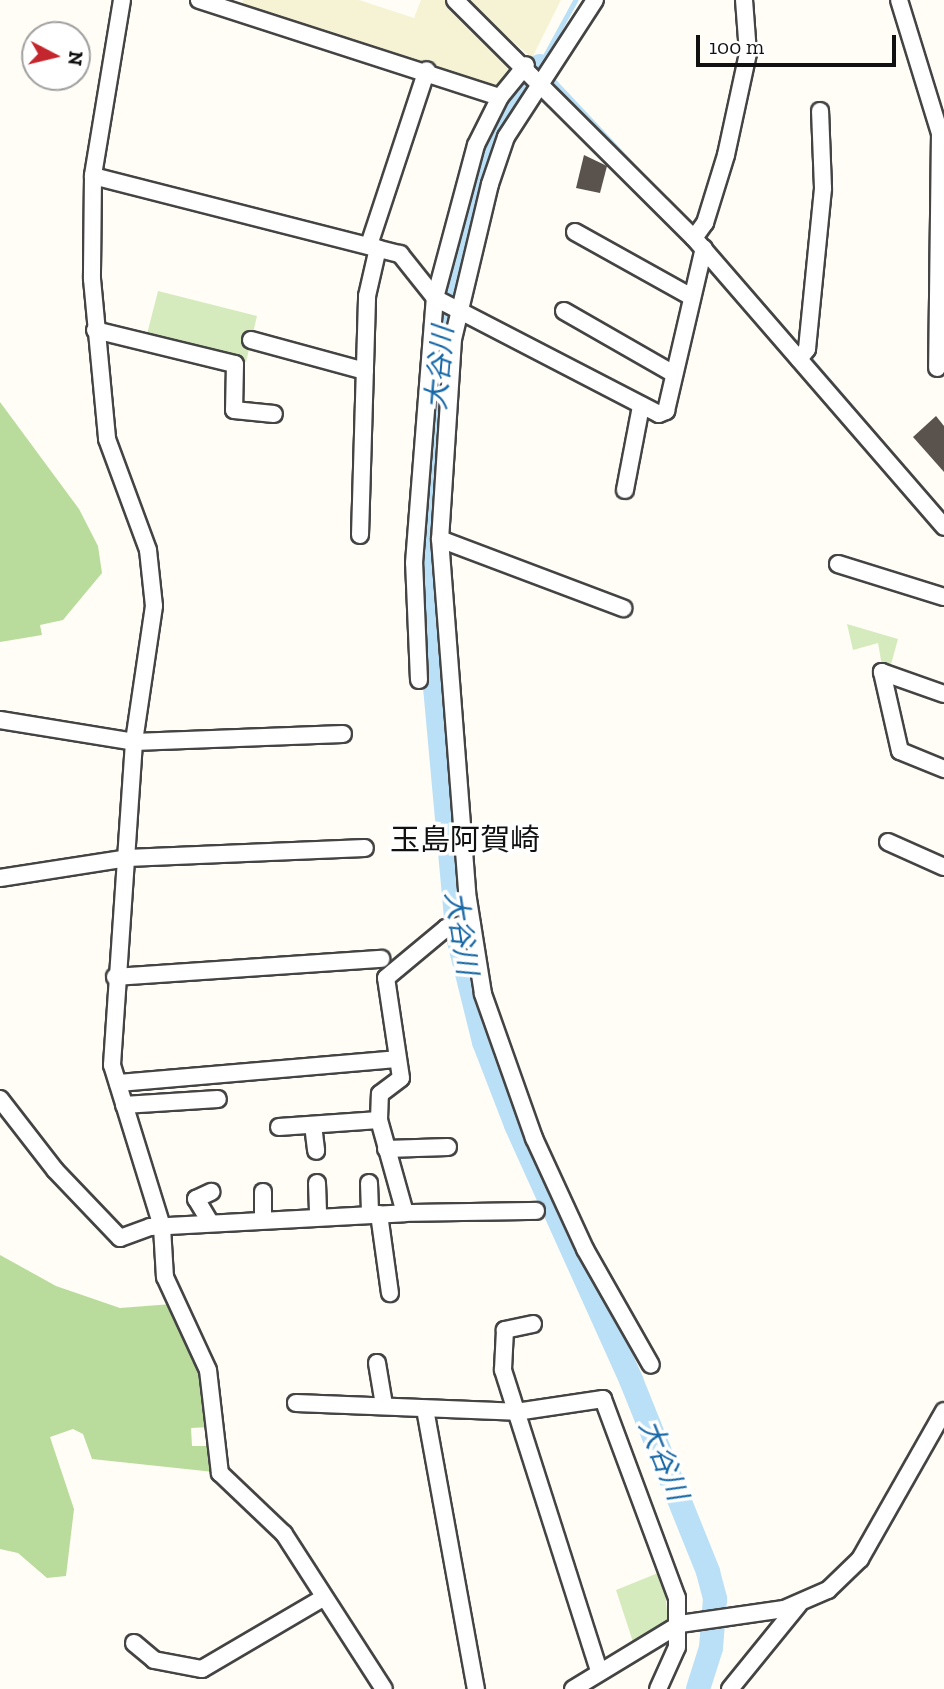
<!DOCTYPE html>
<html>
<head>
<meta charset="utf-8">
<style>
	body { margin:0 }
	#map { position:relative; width:944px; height:1689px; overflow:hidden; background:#fffdf5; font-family:"Zilla Slab","Noto Sans JP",serif }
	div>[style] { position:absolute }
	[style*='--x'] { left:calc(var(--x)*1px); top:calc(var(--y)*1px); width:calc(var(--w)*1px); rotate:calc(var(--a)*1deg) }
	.farmland>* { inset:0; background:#f6f3d4 }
	.green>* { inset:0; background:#d5ebbd }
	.forest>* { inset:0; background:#b9dc9c }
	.stream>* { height:4.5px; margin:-2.25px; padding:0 2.25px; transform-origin:2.25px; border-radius:2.25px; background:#b9e0f7 }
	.river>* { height:24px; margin:-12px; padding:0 12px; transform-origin:12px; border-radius:12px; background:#b9e0f7 }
	.building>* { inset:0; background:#5a524d }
	.roads { filter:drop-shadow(2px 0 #444) drop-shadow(-2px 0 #444) drop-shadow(0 2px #444) drop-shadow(0 -2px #444) }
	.street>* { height:16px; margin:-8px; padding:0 8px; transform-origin:8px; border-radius:8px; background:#fff }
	span { translate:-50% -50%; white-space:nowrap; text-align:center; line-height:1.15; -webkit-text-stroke:7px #fff; paint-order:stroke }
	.water-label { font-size:28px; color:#1768a6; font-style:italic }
	.quarter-label { font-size:30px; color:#111 }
	.north { position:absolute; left:21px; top:21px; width:70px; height:70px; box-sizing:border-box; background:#fff; border:2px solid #a0a0a0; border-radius:50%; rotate:97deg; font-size:19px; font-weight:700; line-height:28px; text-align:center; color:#111 }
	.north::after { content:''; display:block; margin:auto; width:24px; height:32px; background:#c4262e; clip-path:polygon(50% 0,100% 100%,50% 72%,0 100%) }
	.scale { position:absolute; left:696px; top:35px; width:200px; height:32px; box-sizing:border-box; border:4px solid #111; border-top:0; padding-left:9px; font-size:21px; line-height:24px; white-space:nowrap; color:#111; -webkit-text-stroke:5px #fff; paint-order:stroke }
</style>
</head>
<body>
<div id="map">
	<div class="farmland">
		<div style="clip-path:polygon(243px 0,359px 0,414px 18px,421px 0,448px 0,518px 63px,498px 92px,241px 10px)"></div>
		<div style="clip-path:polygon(465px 0,561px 0,532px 58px)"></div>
	</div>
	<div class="green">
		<div style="clip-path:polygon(158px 291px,257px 316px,246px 362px,146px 338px)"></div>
		<div style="clip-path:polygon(847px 624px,898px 639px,890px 668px,882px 666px,878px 643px,853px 650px)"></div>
		<div style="clip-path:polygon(663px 1571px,668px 1621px,634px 1645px,616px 1590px)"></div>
	</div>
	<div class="forest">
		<div style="clip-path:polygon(0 402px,79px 509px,98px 546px,102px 573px,63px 620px,40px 625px,42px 635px,0 642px)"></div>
		<div style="clip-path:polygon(0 1255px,56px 1286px,120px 1308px,172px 1304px,200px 1357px,210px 1427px,191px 1428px,192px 1446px,210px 1446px,214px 1472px,92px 1459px,83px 1434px,73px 1429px,50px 1437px,74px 1509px,66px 1576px,47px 1578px,18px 1553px,0 1549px)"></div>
	</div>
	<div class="stream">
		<div style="--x:576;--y:0;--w:75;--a:118.6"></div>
		<div style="--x:540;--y:66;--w:162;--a:46.8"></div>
		<div style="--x:741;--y:280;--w:93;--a:48.9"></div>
		<div style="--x:808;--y:356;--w:209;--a:49.5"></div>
	</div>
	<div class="river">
		<div style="--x:540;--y:66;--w:98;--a:122.9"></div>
		<div style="--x:487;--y:148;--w:158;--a:104.7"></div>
		<div style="--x:447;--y:301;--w:69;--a:97.5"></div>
		<div style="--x:438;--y:369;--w:274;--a:91.5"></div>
		<div style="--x:431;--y:643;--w:295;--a:84.8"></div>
		<div style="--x:458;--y:937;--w:108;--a:76.1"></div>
		<div style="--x:484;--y:1042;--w:89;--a:68.9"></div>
		<div style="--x:516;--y:1125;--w:280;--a:65.7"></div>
		<div style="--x:631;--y:1380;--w:207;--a:68.1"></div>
		<div style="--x:708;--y:1572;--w:28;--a:75"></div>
		<div style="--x:715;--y:1599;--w:49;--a:94.7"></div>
		<div style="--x:711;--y:1648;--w:43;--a:107.6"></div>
	</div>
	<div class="building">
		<div style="clip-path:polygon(584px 155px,607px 166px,600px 193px,576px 188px)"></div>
		<div style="clip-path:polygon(936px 416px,944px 426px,944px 472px,913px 437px)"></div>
	</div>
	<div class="roads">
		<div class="street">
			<div style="--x:122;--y:0;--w:178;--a:99.4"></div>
			<div style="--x:93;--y:176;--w:103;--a:90.6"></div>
			<div style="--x:92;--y:279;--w:161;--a:84.6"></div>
			<div style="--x:107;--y:439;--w:118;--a:69.7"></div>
			<div style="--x:148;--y:550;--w:56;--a:83.9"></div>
			<div style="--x:154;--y:606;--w:137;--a:98.4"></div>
			<div style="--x:134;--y:742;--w:324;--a:93.9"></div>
			<div style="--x:112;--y:1065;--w:170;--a:72.8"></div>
			<div style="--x:162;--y:1227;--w:50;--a:86.6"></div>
			<div style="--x:165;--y:1277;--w:102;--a:65.2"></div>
			<div style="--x:208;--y:1370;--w:104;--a:83.4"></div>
			<div style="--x:220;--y:1473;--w:88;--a:43.6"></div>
			<div style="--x:284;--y:1534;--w:184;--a:57.2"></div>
			<div style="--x:199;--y:0;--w:316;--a:17.9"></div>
			<div style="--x:500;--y:97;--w:41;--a:-50.9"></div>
			<div style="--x:455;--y:0;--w:337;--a:44.9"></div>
			<div style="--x:694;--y:238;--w:382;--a:49.1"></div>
			<div style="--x:595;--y:0;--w:163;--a:123"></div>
			<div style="--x:506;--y:137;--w:50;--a:108.8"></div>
			<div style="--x:490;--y:184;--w:159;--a:103.4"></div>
			<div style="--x:453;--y:339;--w:200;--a:93.7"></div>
			<div style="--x:440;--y:539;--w:361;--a:85.6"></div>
			<div style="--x:468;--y:899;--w:96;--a:81"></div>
			<div style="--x:483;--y:994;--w:153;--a:70.5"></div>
			<div style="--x:534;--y:1138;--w:122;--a:65.3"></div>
			<div style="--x:585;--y:1249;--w:133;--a:60.4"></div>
			<div style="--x:899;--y:0;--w:139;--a:72.9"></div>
			<div style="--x:940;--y:133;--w:235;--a:90.7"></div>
			<div style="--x:93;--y:176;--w:317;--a:14.3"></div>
			<div style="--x:400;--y:254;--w:56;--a:51.5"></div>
			<div style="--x:435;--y:298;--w:252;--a:27.4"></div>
			<div style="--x:659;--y:414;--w:8;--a:-23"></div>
			<div style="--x:666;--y:411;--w:167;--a:-76.9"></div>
			<div style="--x:575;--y:232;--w:132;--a:29.1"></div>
			<div style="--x:694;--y:238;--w:19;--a:-54"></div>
			<div style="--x:705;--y:223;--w:71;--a:-72.8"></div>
			<div style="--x:726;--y:155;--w:104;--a:-77.8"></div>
			<div style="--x:748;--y:53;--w:53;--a:-94.3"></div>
			<div style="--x:369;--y:245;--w:184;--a:-71.7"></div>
			<div style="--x:564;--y:311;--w:127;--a:29.8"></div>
			<div style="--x:95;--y:330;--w:144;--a:13.7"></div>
			<div style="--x:235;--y:364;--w:46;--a:91.2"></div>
			<div style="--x:234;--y:410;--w:40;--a:5.7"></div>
			<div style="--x:251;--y:340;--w:118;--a:15.2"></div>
			<div style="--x:799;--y:359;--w:13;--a:-51"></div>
			<div style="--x:807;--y:349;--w:162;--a:-84.3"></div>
			<div style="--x:823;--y:188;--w:77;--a:-92.2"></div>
			<div style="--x:625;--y:490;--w:86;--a:-79.2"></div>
			<div style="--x:360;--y:535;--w:239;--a:-88.3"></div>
			<div style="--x:367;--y:296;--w:49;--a:-77.1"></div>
			<div style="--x:440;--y:539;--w:196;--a:20.7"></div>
			<div style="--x:838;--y:564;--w:111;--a:17.3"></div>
			<div style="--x:419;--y:680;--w:117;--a:-92.4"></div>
			<div style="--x:414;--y:563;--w:266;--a:-85.5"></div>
			<div style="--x:435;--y:298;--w:158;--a:-75"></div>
			<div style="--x:476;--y:145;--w:54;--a:-63.4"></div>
			<div style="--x:944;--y:694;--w:66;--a:-160.5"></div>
			<div style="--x:882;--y:672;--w:81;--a:77.2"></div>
			<div style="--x:900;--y:751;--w:48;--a:22.2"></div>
			<div style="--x:0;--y:720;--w:136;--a:9.3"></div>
			<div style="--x:134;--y:742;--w:209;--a:-2.2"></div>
			<div style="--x:888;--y:842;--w:61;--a:24.1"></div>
			<div style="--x:0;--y:878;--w:129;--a:-8.9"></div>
			<div style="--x:127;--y:858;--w:238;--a:-2.4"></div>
			<div style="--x:115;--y:977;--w:267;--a:-3.9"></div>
			<div style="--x:118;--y:1083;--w:280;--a:-4.9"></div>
			<div style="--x:0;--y:1099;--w:90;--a:52.2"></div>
			<div style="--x:55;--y:1170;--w:94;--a:46.3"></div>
			<div style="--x:120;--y:1238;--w:32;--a:-20"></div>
			<div style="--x:150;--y:1227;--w:255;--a:-3.1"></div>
			<div style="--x:405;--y:1213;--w:97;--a:-105.6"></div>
			<div style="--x:379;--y:1120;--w:26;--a:-88"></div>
			<div style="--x:380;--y:1094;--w:26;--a:-37"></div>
			<div style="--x:401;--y:1078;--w:101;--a:-98.5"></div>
			<div style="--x:386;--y:978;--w:78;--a:-39.8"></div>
			<div style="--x:446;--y:928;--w:26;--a:-9"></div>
			<div style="--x:124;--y:1105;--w:94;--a:-3.7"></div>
			<div style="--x:313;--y:1125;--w:26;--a:83"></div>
			<div style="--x:279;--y:1127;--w:100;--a:-4"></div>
			<div style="--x:386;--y:1149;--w:62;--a:-1.8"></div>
			<div style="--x:317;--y:1183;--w:34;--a:88"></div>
			<div style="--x:369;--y:1183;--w:32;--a:88"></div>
			<div style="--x:263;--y:1192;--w:28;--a:90"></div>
			<div style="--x:405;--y:1213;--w:131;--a:-0.9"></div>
			<div style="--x:379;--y:1214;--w:80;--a:82.1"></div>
			<div style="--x:210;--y:1222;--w:27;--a:-121"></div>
			<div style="--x:196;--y:1199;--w:17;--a:-25"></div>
			<div style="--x:533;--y:1324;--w:29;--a:168"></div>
			<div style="--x:505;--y:1330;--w:40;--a:92.9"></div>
			<div style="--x:503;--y:1370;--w:316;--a:72.3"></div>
			<div style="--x:377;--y:1363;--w:43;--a:80.5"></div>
			<div style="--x:296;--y:1403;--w:220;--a:2.3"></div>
			<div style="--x:516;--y:1412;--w:88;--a:-8.5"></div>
			<div style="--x:603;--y:1399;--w:212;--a:69.6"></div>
			<div style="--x:677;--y:1598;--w:49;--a:90"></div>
			<div style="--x:677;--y:1647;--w:46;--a:114.3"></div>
			<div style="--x:425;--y:1409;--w:285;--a:79.7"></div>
			<div style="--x:134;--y:1643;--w:26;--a:40"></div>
			<div style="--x:154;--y:1660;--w:49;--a:10.6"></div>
			<div style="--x:202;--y:1669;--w:140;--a:-30.4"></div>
			<div style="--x:573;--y:1689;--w:125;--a:-31.3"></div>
			<div style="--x:680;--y:1624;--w:105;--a:-8.2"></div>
			<div style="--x:784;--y:1609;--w:48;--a:-23.4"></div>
			<div style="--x:828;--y:1590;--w:45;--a:-44.1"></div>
			<div style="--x:860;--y:1559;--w:170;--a:-60.4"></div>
			<div style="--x:730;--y:1689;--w:109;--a:-50.9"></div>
		</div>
	</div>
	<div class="water-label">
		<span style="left:440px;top:368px;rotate:-85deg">大谷川</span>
		<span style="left:461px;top:933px;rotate:81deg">大谷川</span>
		<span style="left:663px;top:1460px;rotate:68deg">大谷川</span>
	</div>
	<div class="quarter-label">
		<span style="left:465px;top:840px">玉島阿賀崎</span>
	</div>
	<div class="north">N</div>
	<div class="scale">100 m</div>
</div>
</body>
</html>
